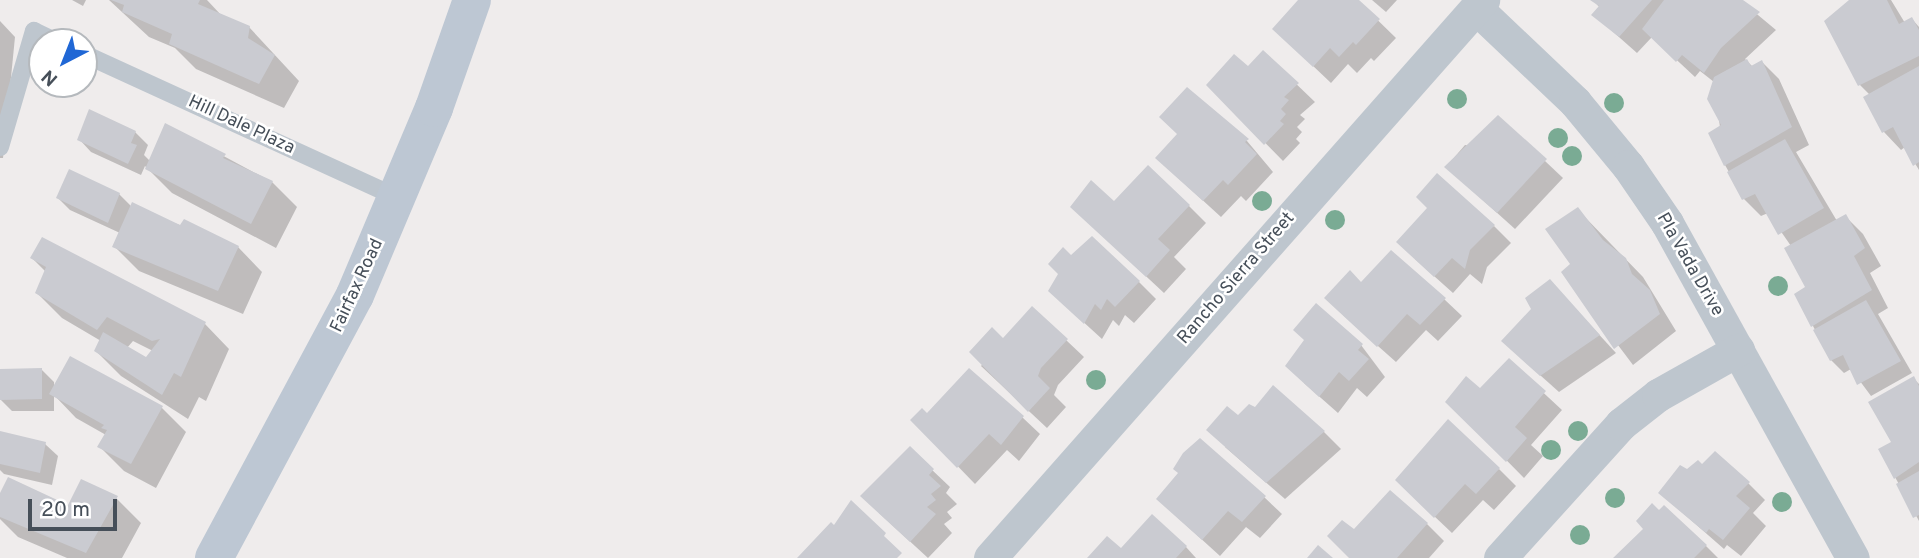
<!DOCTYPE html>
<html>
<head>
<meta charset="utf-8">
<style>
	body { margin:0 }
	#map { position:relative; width:1919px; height:558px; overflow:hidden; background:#efecec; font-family:Overpass,sans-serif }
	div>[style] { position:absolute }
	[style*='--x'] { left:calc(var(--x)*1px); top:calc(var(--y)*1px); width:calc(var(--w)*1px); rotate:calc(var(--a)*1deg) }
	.shadow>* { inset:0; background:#0003 }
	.building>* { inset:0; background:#cacbd1 }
	.service>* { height:18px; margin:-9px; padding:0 9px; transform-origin:9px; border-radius:9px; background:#bec6ce }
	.minor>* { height:33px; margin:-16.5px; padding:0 16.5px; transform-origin:16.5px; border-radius:16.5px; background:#bec6ce }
	.secondary>* { height:38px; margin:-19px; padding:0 19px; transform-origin:19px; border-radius:19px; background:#bdc7d3 }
	.trees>* { width:20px; height:20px; margin:-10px; border-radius:50%; background:#7aab94 }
	span { translate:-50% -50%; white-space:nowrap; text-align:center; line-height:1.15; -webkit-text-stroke:5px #fff; paint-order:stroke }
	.street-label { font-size:18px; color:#464f59 }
	.north { position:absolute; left:28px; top:28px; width:70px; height:70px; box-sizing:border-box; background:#fff; border:2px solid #b5b9bd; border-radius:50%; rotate:222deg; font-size:19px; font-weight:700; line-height:28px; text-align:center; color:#464f59 }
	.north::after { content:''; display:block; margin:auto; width:24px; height:32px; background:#2067d5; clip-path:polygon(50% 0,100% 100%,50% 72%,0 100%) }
	.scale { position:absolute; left:28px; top:499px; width:89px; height:32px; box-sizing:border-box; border:4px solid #464f59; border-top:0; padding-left:9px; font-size:21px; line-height:24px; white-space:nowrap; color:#464f59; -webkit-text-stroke:5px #fff; paint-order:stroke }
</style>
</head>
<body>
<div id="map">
	<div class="shadow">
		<div style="clip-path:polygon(72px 0,86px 0,83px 6px)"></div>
		<div style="clip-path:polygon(109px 0,207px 0,222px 16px,249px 27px,299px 81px,284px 108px,196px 69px,175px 48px,149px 37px)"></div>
		<div style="clip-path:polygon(1301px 0,1357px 0,1396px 38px,1374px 61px,1371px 58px,1357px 73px,1348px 64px,1331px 83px,1292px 46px)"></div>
		<div style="clip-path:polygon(1372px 0,1397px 0,1386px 12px)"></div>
		<div style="clip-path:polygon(1593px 0,1740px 0,1776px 30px,1745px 59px,1753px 67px,1762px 62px,1779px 79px,1809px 145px,1796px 152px,1837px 221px,1845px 216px,1863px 234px,1881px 266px,1870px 273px,1888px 308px,1878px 314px,1912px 373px,1871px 396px,1851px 369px,1844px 373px,1831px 360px,1813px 326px,1808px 287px,1791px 246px,1768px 213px,1761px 216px,1744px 199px,1725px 165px,1714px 82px,1700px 71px,1695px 77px,1652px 37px,1637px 53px,1594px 15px,1600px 8px)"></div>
		<div style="clip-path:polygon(1852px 0,1891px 0,1905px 23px,1912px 19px,1919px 27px,1919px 170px,1905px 147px,1901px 150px,1884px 132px,1866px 98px,1870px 95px,1860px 85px)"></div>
		<div style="clip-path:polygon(0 21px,15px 37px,3px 158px,0 158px)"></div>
		<div style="clip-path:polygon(1263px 52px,1315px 102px,1300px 115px,1305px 119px,1297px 127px,1302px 132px,1296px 139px,1300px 143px,1283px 161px,1208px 85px,1248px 69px)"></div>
		<div style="clip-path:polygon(1187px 89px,1247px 141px,1273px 172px,1246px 201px,1241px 196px,1221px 217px,1175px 175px)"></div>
		<div style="clip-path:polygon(166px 125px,272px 182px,297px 207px,276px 248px,172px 193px,145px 166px,141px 175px,91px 152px,79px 139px,135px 132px,148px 145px,144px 155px,150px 161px)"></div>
		<div style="clip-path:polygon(1465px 145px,1545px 161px,1563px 178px,1515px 229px,1446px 167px)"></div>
		<div style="clip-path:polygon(119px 194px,132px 207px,238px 247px,262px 272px,243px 314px,139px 271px,114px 246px,120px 233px,70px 210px,58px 198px)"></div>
		<div style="clip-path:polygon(1114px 204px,1189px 206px,1206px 223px,1174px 257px,1186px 269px,1164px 293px,1090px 224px)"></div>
		<div style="clip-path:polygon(1578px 210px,1643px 277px,1676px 331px,1633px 365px,1563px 272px,1572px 264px)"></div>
		<div style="clip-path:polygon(1494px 226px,1511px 243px,1487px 267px,1482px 284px,1470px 274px,1453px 293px,1415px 259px)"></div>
		<div style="clip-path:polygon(evenodd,32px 258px,205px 324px,229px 349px,206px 401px,199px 397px,188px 419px,121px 376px,96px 351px,101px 341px,62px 318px,37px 293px,46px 272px,32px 258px,133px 341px,153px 351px,147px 359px,127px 348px,133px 341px)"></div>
		<div style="clip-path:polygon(1071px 258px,1139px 282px,1156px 299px,1134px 323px,1125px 315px,1119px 326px,1113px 320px,1102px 339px,1068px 308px,1060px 274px)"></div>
		<div style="clip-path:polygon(1550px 281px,1616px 353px,1559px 392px,1521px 358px,1533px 309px)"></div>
		<div style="clip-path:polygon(1362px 284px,1444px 299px,1462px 316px,1438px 341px,1426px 330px,1396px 362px,1343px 315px)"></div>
		<div style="clip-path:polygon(1066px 340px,1084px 357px,1058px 385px,1054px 395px,1066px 407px,1047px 428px,981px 366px,1003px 341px)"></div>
		<div style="clip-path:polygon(1361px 345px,1385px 377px,1367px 397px,1357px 388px,1338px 413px,1304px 383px)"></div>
		<div style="clip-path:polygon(1509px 361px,1562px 410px,1531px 445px,1543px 456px,1524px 478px,1448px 401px,1480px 390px)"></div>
		<div style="clip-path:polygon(41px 369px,54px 382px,54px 389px,161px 407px,186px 432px,156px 488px,124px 471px,99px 446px,106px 435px,76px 418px,54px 395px,54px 411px,12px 411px,0 399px,0 370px)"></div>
		<div style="clip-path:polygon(1913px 378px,1919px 384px,1919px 521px,1895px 477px,1893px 442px)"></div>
		<div style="clip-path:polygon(928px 416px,1022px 417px,1040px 434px,1019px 461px,1007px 450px,975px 484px,913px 420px)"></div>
		<div style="clip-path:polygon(1239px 417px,1324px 432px,1341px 449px,1285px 499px,1225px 447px)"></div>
		<div style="clip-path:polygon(0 433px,45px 444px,58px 456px,52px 485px,4px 474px,0 470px)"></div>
		<div style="clip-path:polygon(910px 449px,950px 487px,946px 493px,957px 504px,947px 512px,952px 518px,944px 524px,952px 533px,928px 558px,879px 513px)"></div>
		<div style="clip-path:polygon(1499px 469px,1516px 486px,1494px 510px,1483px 500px,1452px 533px,1414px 497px)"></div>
		<div style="clip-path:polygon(1687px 471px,1748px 483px,1765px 500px,1753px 513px,1766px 526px,1741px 556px,1727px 545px,1724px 549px,1660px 493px)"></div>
		<div style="clip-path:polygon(0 497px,69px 507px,116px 498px,141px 523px,122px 558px,67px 558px,18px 537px,0 519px)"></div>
		<div style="clip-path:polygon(1264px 497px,1282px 514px,1260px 538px,1246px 527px,1220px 556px,1176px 516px)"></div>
		<div style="clip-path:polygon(1427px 524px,1444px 541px,1429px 558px,1352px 558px,1354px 532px)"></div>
		<div style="clip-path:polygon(1646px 529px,1706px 546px,1718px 558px,1616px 558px)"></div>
		<div style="clip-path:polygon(1186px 547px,1196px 558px,1089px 558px,1121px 551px)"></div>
	</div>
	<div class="building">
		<div style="clip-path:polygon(111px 0,200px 0,198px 4px,250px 26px,248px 38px,275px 55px,259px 84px,169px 44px,172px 34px,122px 12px,124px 5px)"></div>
		<div style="clip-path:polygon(1298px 0,1359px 0,1380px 19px,1356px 45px,1353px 42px,1339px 57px,1330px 48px,1313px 67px,1272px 29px)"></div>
		<div style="clip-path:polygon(1590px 0,1652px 0,1619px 37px,1591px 15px,1599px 6px)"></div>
		<div style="clip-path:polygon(1664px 0,1743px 0,1760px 12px,1721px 48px,1704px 73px,1682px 55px,1676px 62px,1642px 29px)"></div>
		<div style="clip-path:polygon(1849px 0,1887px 0,1899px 24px,1912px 17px,1919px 30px,1919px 56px,1858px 86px,1824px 21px)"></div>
		<div style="clip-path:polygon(1263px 50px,1299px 83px,1284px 97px,1289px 100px,1281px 109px,1286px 114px,1280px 121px,1284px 124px,1264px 145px,1206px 85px,1234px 54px,1248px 66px)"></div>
		<div style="clip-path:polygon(1747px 59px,1751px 66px,1762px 60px,1792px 127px,1724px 166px,1708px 133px,1721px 125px,1707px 99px,1714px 77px)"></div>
		<div style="clip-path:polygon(1919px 66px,1919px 162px,1913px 166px,1893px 127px,1882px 133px,1863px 97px)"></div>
		<div style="clip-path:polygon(1187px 87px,1249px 139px,1245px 142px,1257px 154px,1228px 185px,1223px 180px,1203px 201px,1155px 158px,1177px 134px,1159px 117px)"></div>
		<div style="clip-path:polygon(89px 109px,136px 131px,131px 143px,137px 145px,128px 164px,77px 140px)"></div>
		<div style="clip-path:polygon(1498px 115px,1547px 159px,1497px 213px,1444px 167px)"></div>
		<div style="clip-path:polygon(165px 123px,226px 154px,223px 158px,273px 181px,251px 224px,145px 169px)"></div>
		<div style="clip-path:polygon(1785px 139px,1824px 208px,1778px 235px,1755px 194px,1742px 200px,1727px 172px)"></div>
		<div style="clip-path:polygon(1148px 165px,1190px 205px,1158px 239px,1170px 250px,1146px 277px,1070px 207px,1091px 180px,1114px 201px)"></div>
		<div style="clip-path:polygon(69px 169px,120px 193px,108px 223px,56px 198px)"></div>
		<div style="clip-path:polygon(1437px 173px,1495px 225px,1470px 250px,1465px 269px,1452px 258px,1434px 277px,1396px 242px,1427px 208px,1416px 197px)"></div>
		<div style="clip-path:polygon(132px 202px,180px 225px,184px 219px,239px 246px,218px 291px,112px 247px)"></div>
		<div style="clip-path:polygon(1578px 207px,1603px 240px,1626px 258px,1632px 274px,1650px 290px,1660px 314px,1614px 349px,1561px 272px,1570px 264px,1545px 229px)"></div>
		<div style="clip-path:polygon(1846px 214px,1865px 248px,1854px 256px,1872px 290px,1811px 327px,1794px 294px,1805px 287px,1784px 248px)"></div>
		<div style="clip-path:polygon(1092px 236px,1140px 281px,1115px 307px,1107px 299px,1101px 310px,1095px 304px,1084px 324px,1048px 291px,1058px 274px,1048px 264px,1063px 247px,1071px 255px)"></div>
		<div style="clip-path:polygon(42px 237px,206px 322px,181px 377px,174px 373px,162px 395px,94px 351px,103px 332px,146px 357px,160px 339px,152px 341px,107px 317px,97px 330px,35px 293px,46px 267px,30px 258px)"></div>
		<div style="clip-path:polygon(1391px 250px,1446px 298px,1420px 325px,1407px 314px,1377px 347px,1324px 298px,1350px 270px,1361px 282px)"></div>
		<div style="clip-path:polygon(1550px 279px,1600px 335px,1540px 376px,1501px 341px,1531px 309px,1525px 298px)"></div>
		<div style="clip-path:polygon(1866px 300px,1901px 361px,1857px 385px,1843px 355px,1830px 361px,1813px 330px)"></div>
		<div style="clip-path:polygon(1316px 303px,1363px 344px,1358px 350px,1369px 359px,1349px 381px,1339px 372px,1319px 397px,1285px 366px,1304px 340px,1293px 330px)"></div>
		<div style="clip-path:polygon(1032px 306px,1068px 339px,1041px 368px,1038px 376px,1050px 388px,1028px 412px,969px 352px,992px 327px,1003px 338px)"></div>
		<div style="clip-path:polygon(70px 356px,163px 406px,131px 464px,97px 447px,107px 430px,101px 428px,104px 425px,49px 394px)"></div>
		<div style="clip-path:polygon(1509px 358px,1546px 391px,1515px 427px,1527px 438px,1506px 462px,1445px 402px,1466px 376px,1480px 388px)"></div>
		<div style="clip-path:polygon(42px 368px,42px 399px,0 400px,0 369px)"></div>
		<div style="clip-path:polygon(969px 368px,1024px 416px,1001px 445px,989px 434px,957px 468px,910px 420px,922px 408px,927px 413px)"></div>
		<div style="clip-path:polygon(1914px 376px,1919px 386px,1919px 462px,1894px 479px,1878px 449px,1891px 442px,1868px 402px)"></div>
		<div style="clip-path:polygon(1273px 385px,1325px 431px,1266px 483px,1206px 430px,1227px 406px,1238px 415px,1249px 404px,1255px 407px)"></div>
		<div style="clip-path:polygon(1448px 419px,1500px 468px,1476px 494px,1465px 484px,1434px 518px,1395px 480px)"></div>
		<div style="clip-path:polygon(0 431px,46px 442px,40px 473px,0 464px)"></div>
		<div style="clip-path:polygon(1200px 438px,1266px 496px,1242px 522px,1228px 511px,1202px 540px,1156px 499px,1178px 473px,1173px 469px,1183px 453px)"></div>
		<div style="clip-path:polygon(910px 446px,934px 469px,929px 475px,941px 486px,931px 494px,936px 500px,927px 507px,936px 514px,910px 542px,860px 496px)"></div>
		<div style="clip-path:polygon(1715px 451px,1750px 482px,1736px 496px,1750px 508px,1723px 540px,1709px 529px,1706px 533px,1658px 493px,1680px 465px,1687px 469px,1698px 460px,1702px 464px)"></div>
		<div style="clip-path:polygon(1919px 471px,1919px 515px,1913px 518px,1896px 484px)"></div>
		<div style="clip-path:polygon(8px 477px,68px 505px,81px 479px,118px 496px,86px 553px,0 517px,0 493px)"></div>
		<div style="clip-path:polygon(1390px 490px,1428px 523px,1397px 558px,1349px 558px,1327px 536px,1342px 520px,1354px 529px)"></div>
		<div style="clip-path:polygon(851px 500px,886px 533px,884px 536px,902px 553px,897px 558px,797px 558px,831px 522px,834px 525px)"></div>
		<div style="clip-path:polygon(1652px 503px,1659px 510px,1664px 505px,1707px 545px,1694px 558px,1613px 558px,1643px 529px,1636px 521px)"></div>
		<div style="clip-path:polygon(1152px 514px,1187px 546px,1176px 558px,1087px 558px,1107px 536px,1121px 548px)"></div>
		<div style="clip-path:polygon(1318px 545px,1333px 558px,1307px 558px)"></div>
	</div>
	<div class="service">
		<div style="--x:84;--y:54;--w:345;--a:24.6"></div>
		<div style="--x:0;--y:147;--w:121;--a:-73.7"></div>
		<div style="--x:34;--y:31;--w:25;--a:26"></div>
	</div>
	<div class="minor">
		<div style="--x:1476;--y:8;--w:137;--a:43.5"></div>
		<div style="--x:1575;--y:102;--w:83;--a:50.4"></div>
		<div style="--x:1628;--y:166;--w:69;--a:55.6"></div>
		<div style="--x:1667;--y:223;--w:383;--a:61"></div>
		<div style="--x:990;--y:558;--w:745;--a:-48.54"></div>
		<div style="--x:1500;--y:558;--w:181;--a:-47.9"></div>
		<div style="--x:1621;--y:424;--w:47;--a:-38.1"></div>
		<div style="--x:1658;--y:395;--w:92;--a:-29.4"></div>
	</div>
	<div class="secondary">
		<div style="--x:214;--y:558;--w:298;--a:-61.8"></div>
		<div style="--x:355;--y:295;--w:203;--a:-67.1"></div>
		<div style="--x:434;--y:108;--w:114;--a:-70.6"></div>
	</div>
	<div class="trees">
		<div style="left:1457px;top:99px"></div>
		<div style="left:1614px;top:103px"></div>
		<div style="left:1558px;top:138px"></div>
		<div style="left:1572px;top:156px"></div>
		<div style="left:1262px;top:201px"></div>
		<div style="left:1335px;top:220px"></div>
		<div style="left:1778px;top:286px"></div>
		<div style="left:1096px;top:380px"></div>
		<div style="left:1578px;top:431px"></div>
		<div style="left:1551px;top:450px"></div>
		<div style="left:1615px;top:498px"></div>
		<div style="left:1782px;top:502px"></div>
		<div style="left:1580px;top:535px"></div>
	</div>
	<div class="street-label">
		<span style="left:241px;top:126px;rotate:25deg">Hill Dale Plaza</span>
		<span style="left:1689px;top:265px;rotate:60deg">Pla Vada Drive</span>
		<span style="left:1237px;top:279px;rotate:-49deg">Rancho Sierra Street</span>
		<span style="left:358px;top:286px;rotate:-65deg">Fairfax Road</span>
	</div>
	<div class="north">N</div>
	<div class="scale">20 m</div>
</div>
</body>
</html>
